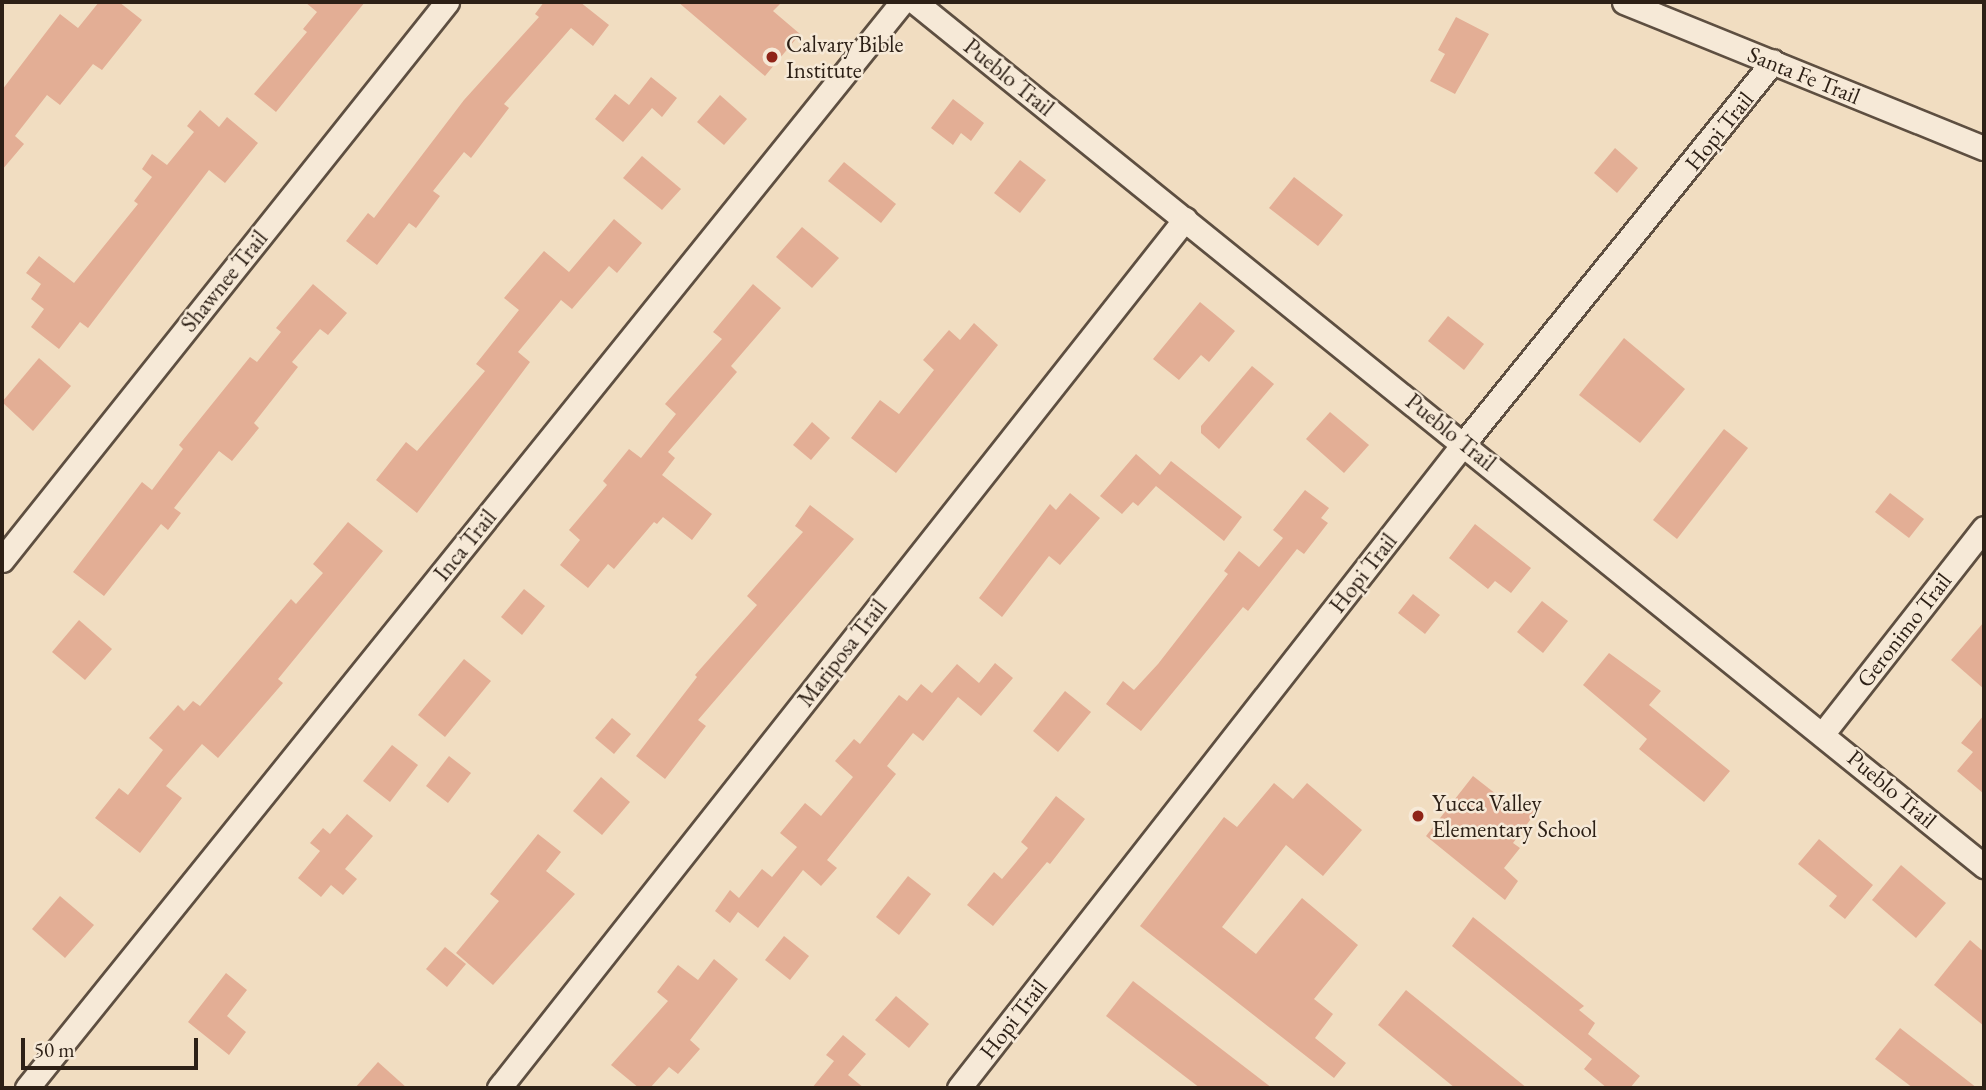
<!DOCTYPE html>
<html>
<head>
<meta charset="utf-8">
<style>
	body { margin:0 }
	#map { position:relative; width:1986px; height:1090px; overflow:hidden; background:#f1ddc1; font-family:"EB Garamond",serif }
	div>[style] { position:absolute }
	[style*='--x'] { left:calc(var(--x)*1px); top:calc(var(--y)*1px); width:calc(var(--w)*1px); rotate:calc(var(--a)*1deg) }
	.building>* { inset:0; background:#e3ae95 }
	.roads { filter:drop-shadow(2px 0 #5e4f41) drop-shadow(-2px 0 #5e4f41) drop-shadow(0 2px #5e4f41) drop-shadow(0 -2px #5e4f41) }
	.minor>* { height:23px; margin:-11.5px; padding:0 11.5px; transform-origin:11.5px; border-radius:11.5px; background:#f6e9d7 }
	.dots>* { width:19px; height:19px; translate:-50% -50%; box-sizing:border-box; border:4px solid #f6e9d7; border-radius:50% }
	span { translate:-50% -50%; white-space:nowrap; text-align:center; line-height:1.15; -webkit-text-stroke:5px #f6e9d7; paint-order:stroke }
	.poi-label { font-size:23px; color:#2d2016 }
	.left { translate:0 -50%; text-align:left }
	.street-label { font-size:23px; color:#2d2016 }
	.frame { position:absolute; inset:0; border:4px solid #2d2016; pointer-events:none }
	.scale { position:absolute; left:21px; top:1038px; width:177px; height:32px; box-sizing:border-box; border:4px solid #2d2016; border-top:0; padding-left:9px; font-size:21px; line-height:24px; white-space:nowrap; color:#2d2016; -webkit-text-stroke:5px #f6e9d7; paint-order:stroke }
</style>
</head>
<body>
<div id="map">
	<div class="building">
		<div style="clip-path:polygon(99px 2px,119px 2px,142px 20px,102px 70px,93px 64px,60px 105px,47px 95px,15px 136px,24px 144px,2px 170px,2px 90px,60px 14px,78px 28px)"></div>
		<div style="clip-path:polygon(305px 2px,365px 2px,276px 112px,254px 94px,307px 32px,303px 29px,317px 12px)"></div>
		<div style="clip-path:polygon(544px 2px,580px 2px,609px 25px,593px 46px,571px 28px,504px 104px,509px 108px,471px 158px,464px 152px,433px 191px,440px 196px,416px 228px,409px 223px,377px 265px,346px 241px,368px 213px,374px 218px,464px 100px,539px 17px,535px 14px)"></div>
		<div style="clip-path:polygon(678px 2px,782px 2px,773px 11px,800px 34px,765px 76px)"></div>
		<div style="clip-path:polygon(1456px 17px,1489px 34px,1455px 94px,1430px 81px,1445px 54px,1438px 50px)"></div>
		<div style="clip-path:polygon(651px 77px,677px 98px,662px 117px,652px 108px,623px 142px,595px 119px,615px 94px,629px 105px)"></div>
		<div style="clip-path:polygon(720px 95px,747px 119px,724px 145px,697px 122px)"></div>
		<div style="clip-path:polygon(953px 99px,984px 123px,971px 141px,961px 133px,953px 145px,931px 128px)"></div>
		<div style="clip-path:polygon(200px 110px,219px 127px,227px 117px,258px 143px,225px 183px,209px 170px,88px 328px,80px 322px,59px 349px,31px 327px,44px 309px,31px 299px,41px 284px,26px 273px,39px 256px,74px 283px,138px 204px,134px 201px,152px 177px,142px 169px,152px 154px,167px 165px,194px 132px,187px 126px)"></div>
		<div style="clip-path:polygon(1615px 148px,1638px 168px,1617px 193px,1594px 173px)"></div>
		<div style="clip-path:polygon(642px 156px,681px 189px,662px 210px,623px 178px)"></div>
		<div style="clip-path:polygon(1020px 160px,1046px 180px,1020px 213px,994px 193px)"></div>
		<div style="clip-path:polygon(844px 162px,896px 204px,881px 223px,828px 181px)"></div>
		<div style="clip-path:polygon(1294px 177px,1343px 215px,1318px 246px,1269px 208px)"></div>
		<div style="clip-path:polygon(614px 219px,642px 243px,617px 273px,609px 266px,572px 309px,561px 300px,518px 352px,530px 362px,417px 513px,376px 480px,406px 442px,417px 451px,485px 371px,476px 364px,519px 310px,504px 298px,544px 251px,569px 272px)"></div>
		<div style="clip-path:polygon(802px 227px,839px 258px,812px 288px,776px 257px)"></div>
		<div style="clip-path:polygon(313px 284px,347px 313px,328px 335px,320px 329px,292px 362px,298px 367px,254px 423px,259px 428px,232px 461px,219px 451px,174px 508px,181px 513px,168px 530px,161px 524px,104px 596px,73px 572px,142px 482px,152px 490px,183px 449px,179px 445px,250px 357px,257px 362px,281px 332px,276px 328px)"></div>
		<div style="clip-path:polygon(753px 284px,781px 308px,731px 366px,737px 372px,668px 452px,675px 458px,662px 475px,712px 514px,692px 540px,663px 517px,657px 524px,654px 522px,614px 569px,608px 564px,588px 588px,560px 565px,580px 540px,569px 530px,607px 485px,603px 481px,629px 449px,641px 458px,676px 414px,665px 404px,722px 339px,713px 332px)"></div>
		<div style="clip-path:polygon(1200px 302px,1235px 331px,1209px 362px,1201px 355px,1179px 380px,1153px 359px)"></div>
		<div style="clip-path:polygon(1448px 316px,1484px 344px,1464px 370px,1428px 341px)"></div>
		<div style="clip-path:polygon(974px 323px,998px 345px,896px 473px,851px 438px,880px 400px,899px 414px,934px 370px,923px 360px,949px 330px,960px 340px)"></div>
		<div style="clip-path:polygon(1624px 338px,1685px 389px,1640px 443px,1579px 395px)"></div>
		<div style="clip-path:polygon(39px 358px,71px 386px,33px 431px,2px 402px)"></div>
		<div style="clip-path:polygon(1252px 366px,1274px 384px,1219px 449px,1201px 433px,1201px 426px)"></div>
		<div style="clip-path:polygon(1330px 412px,1369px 445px,1344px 473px,1306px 439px)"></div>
		<div style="clip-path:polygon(812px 422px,830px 438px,811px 460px,793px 445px)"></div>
		<div style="clip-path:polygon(1724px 429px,1748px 448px,1677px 539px,1653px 520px)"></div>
		<div style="clip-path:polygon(1136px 454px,1160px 475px,1171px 461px,1242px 517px,1224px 541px,1156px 486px,1138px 506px,1133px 502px,1122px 514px,1100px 496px)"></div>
		<div style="clip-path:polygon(1305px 490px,1329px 508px,1321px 518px,1328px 523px,1304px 554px,1297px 549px,1248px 611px,1243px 607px,1141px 731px,1106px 704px,1123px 681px,1134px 690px,1158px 664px,1228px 574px,1224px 571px,1239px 551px,1259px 567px,1283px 538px,1273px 530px)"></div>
		<div style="clip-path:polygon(1070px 493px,1100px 518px,1060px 565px,1049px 556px,1002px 617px,979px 598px,1050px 504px,1056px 510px)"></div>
		<div style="clip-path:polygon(1890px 493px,1924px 519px,1909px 538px,1875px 512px)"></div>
		<div style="clip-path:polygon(810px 505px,854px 539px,698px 720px,706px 726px,665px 779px,636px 756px,697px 677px,695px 675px,757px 605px,747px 596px,803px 532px,795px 526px)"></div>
		<div style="clip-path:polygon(348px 522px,383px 551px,278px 679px,283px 683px,218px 758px,202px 744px,166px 786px,182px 798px,140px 853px,95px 818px,119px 788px,128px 795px,163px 750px,149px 738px,178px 705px,184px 711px,193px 701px,200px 706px,291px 599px,296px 604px,323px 573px,313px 564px)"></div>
		<div style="clip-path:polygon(1475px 524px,1531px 568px,1511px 593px,1495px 581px,1488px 589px,1449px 558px)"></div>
		<div style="clip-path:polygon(524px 589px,545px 606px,522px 635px,501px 617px)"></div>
		<div style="clip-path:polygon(1413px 594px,1440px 615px,1425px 634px,1398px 613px)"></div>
		<div style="clip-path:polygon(1542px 601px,1568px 621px,1543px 653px,1517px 632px)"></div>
		<div style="clip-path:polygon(79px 620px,112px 649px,85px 680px,52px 652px)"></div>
		<div style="clip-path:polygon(1984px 622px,1984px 689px,1951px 660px)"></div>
		<div style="clip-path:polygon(1609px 653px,1661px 691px,1649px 705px,1730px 771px,1704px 802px,1639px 749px,1647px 739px,1583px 685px)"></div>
		<div style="clip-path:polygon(464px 659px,491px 681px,445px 737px,418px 715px)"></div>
		<div style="clip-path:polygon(995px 663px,1013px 678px,981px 716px,958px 697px,923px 741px,913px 733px,887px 766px,896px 774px,827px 860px,837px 868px,821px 886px,803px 870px,758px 928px,738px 912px,730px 923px,715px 911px,730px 890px,739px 898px,762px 869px,772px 877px,797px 847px,780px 833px,805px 803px,821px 816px,853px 777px,835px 761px,854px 739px,860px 744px,899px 695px,907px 701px,921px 684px,932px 693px,957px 664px,979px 683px)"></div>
		<div style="clip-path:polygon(1065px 691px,1091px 712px,1058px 752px,1033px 731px)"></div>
		<div style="clip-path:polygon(1984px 715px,1984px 794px,1957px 771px,1973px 752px,1961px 743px)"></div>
		<div style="clip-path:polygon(612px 718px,631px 734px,614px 754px,595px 738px)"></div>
		<div style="clip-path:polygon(392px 745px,418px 765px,390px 802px,363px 781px)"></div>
		<div style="clip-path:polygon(449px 756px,471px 773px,448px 803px,426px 786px)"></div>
		<div style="clip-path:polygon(1473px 776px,1510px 805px,1518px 798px,1536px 812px,1513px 843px,1520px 848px,1504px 868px,1518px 881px,1505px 900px,1426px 836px)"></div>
		<div style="clip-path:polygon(601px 777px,630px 802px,602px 835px,573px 811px)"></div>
		<div style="clip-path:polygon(1274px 783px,1293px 799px,1307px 783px,1362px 830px,1323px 876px,1286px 845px,1222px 927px,1256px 954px,1302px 898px,1358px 945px,1314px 999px,1333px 1014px,1315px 1038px,1346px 1063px,1334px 1078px,1140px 926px,1224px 817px,1237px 827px)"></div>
		<div style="clip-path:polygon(1056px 796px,1085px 819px,1050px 864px,1047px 862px,993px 926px,967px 905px,994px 872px,1002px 879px,1028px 848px,1021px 842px)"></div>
		<div style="clip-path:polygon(347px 814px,373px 836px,345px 869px,357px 879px,343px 895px,331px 885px,321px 897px,298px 878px,320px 851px,310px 843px,323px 828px,330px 834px)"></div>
		<div style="clip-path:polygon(538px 834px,561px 852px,546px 871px,575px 894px,493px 985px,456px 953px,499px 901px,490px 894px)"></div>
		<div style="clip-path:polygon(1819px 839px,1873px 885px,1845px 919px,1829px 906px,1837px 896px,1798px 864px)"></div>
		<div style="clip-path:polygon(1901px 865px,1946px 903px,1916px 938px,1872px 900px)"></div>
		<div style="clip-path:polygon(908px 876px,931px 894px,899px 935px,876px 917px)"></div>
		<div style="clip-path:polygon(60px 896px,94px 925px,65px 958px,32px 929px)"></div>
		<div style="clip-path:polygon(1473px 917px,1584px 1006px,1579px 1010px,1595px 1023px,1588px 1034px,1640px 1076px,1630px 1088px,1607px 1088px,1584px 1069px,1592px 1059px,1452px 946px)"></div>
		<div style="clip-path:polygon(784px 936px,809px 956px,790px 980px,765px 960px)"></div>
		<div style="clip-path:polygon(1970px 940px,1984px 952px,1984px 1026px,1934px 985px)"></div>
		<div style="clip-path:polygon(445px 947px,466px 964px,447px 987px,426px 969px)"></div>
		<div style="clip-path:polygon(714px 959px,738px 979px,690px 1040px,700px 1049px,678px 1074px,669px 1067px,650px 1088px,639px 1088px,611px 1065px,668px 1001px,657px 992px,678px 965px,698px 980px)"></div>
		<div style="clip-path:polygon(226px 973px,247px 990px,227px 1016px,246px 1032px,229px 1055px,188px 1022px)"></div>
		<div style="clip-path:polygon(1133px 981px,1272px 1088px,1200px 1088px,1106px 1016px)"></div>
		<div style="clip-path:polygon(1406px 990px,1527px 1088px,1455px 1088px,1378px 1025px)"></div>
		<div style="clip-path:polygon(896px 996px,929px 1024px,909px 1048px,875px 1020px)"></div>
		<div style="clip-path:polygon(1900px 1028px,1977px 1088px,1913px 1088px,1875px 1059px)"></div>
		<div style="clip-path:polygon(843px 1035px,866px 1054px,848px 1075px,864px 1088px,812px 1088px,834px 1061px,826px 1055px)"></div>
		<div style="clip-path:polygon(378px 1062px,407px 1088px,355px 1088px)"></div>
	</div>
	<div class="roads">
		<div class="minor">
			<div style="--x:915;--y:2;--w:1375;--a:38.95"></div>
			<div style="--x:1624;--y:2;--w:388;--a:22.1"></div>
			<div style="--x:2;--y:560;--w:714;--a:-51.43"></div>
			<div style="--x:1824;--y:732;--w:259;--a:-51.9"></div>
			<div style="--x:27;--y:1088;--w:1395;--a:-51.14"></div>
			<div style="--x:499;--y:1088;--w:1107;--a:-51.71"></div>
			<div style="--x:959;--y:1088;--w:819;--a:-51.94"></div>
			<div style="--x:1464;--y:443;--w:491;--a:-51"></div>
		</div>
	</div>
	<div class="dots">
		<div style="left:772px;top:57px;background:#8f2418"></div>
		<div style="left:1418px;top:816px;background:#8f2418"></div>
	</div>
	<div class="poi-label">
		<span class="left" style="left:786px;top:57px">Calvary Bible<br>Institute</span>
		<span class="left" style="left:1432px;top:816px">Yucca Valley<br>Elementary School</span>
	</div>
	<div class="street-label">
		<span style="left:1804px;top:75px;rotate:22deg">Santa Fe Trail</span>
		<span style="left:1009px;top:77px;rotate:39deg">Pueblo Trail</span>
		<span style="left:1719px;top:131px;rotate:-51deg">Hopi Trail</span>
		<span style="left:224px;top:281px;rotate:-51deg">Shawnee Trail</span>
		<span style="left:1451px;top:432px;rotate:39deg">Pueblo Trail</span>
		<span style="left:465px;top:545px;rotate:-51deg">Inca Trail</span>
		<span style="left:1363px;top:573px;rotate:-52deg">Hopi Trail</span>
		<span style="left:1904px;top:630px;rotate:-52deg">Geronimo Trail</span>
		<span style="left:842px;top:653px;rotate:-52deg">Mariposa Trail</span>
		<span style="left:1892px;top:789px;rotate:40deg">Pueblo Trail</span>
		<span style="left:1013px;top:1019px;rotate:-52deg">Hopi Trail</span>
	</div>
	<div class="frame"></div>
	<div class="scale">50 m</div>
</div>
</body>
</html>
